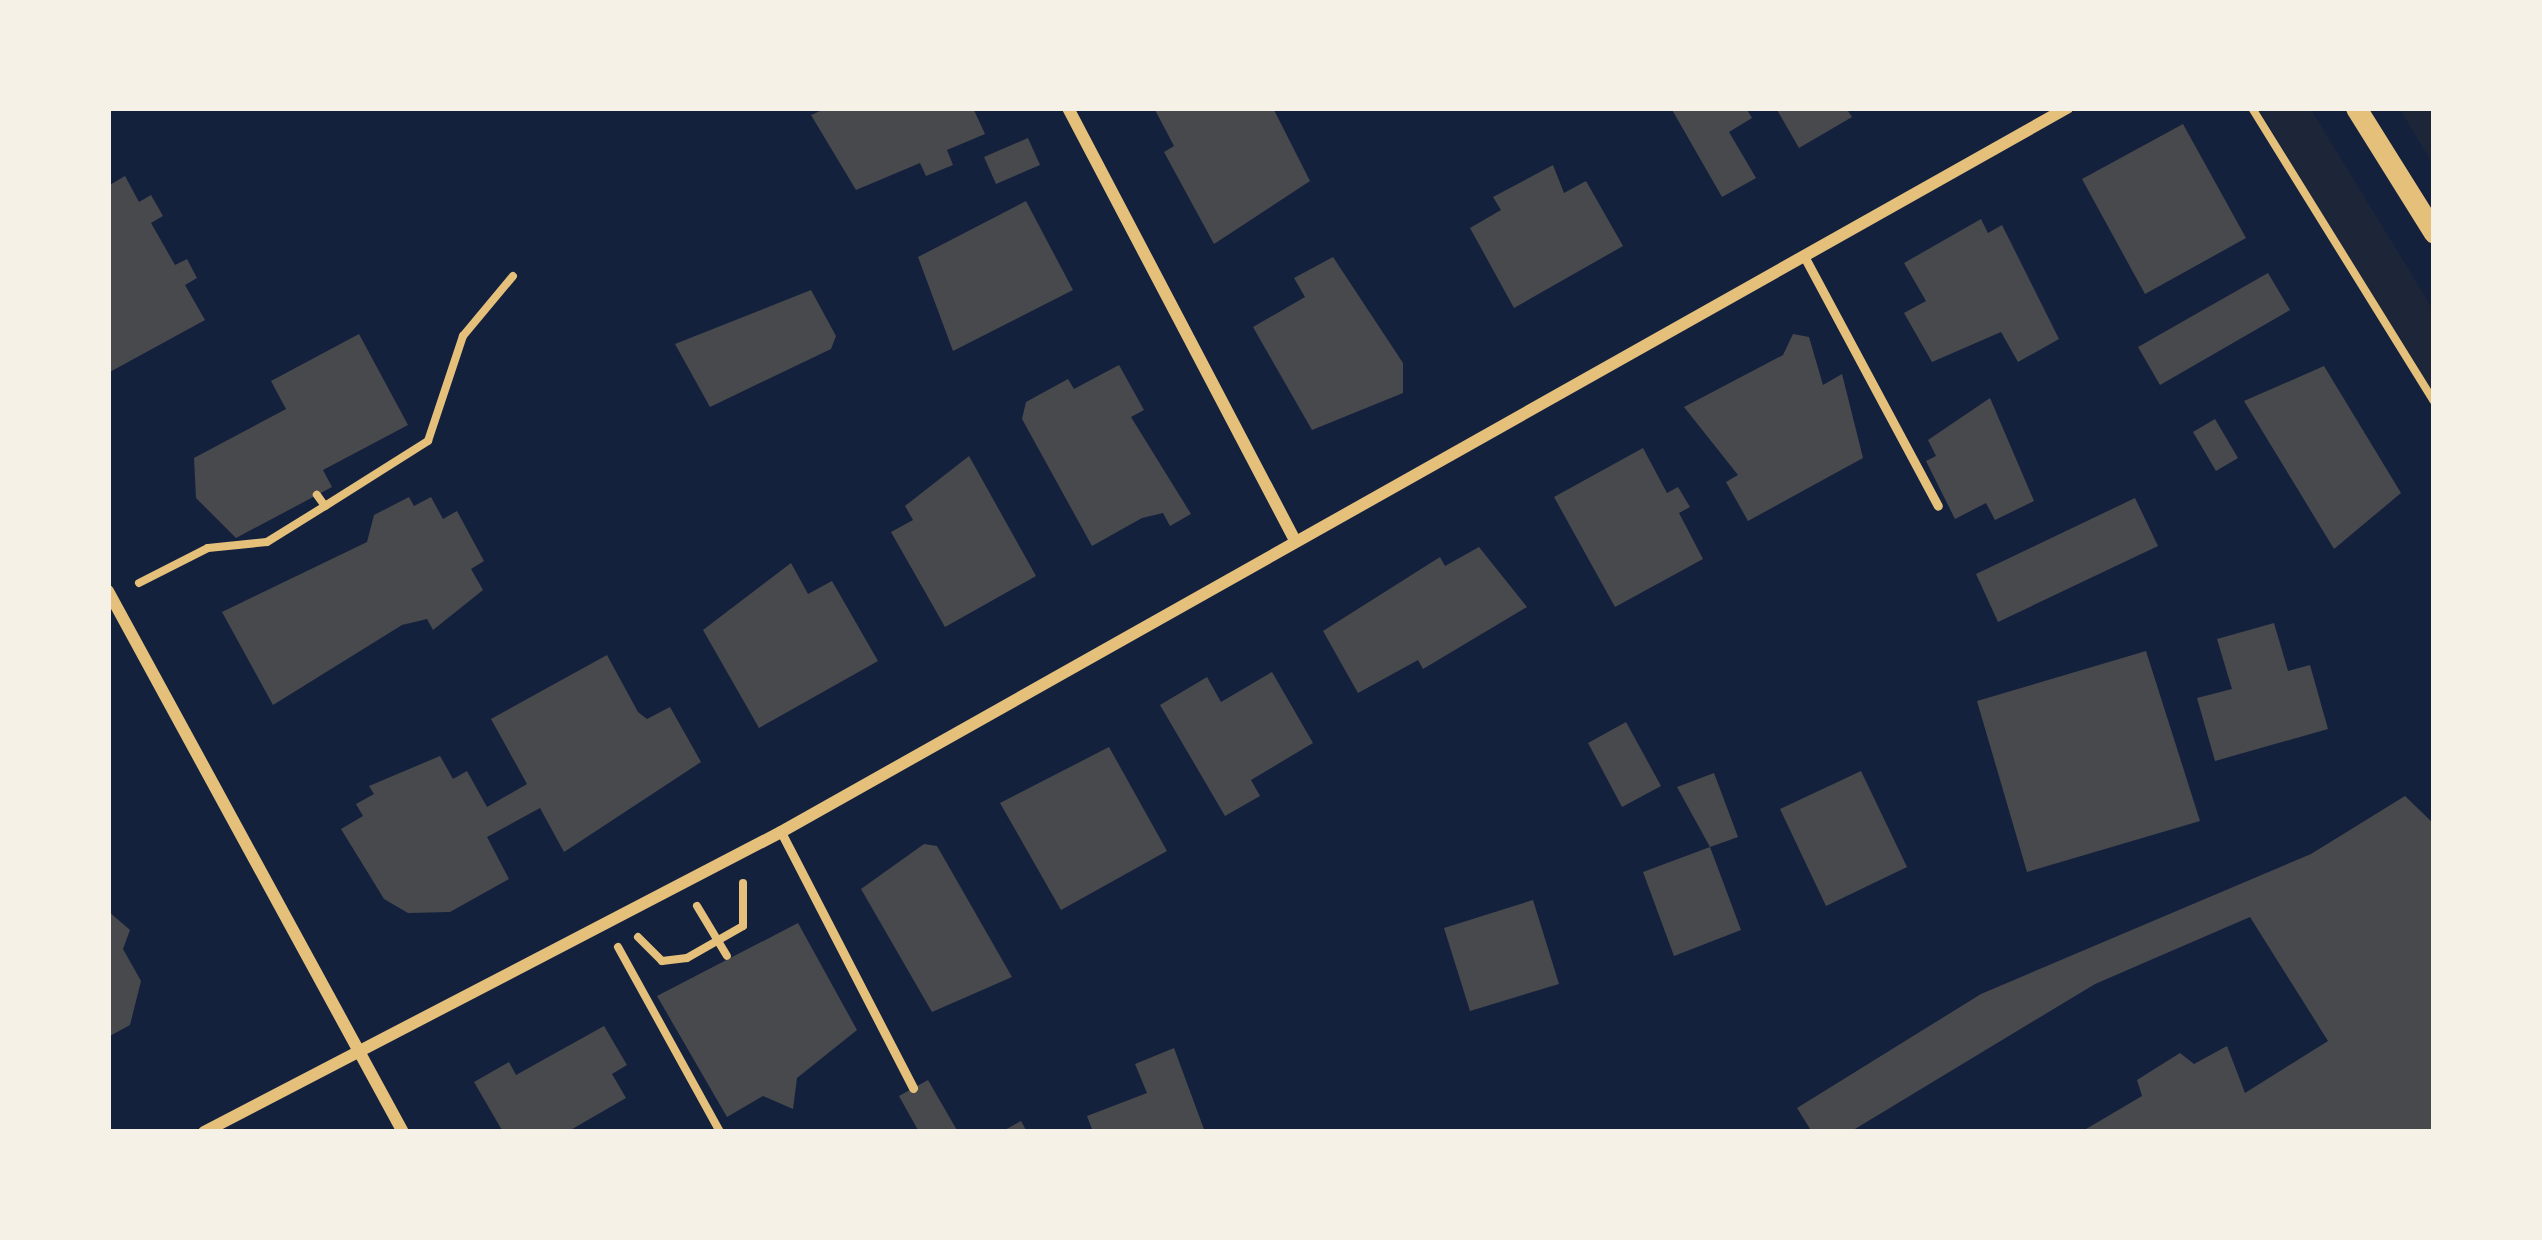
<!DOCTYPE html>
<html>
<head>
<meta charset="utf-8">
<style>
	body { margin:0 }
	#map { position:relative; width:2542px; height:1240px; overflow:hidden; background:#14213d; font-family:Lato,sans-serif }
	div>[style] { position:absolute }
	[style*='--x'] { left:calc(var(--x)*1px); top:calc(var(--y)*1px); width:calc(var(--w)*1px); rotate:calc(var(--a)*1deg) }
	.green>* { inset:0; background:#1d2539 }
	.building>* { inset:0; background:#48494c }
	.path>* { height:8px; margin:-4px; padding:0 4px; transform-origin:4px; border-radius:4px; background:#e5c07b }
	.service>* { height:9px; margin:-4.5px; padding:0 4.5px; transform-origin:4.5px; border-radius:4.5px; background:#e5c07b }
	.minor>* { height:12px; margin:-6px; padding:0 6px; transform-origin:6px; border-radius:6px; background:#e5c07b }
	.tertiary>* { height:21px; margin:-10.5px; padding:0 10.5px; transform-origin:10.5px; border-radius:10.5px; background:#e5c07b }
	span { translate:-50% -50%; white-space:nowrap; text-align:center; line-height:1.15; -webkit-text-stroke:10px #f6f1e7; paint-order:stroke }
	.frame { position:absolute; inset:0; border:111px solid #f6f1e7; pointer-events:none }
</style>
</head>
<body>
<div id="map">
	<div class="green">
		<div style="clip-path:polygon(2258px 108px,2310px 108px,2434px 311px,2434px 397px)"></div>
		<div style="clip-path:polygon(2399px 108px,2434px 108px,2434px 166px)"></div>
	</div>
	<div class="building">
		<div style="clip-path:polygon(827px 108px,973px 108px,985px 134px,947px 150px,953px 165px,926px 176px,920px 163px,856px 190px,811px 115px)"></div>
		<div style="clip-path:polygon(1154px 108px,1273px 108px,1310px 181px,1214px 244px,1164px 152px,1174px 146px)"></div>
		<div style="clip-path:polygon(1671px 108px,1746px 108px,1752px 118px,1729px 132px,1756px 178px,1722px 197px)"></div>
		<div style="clip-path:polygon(1776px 108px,1846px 108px,1852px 117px,1799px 148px)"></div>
		<div style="clip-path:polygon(2183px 124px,2246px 238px,2145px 294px,2082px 179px)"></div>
		<div style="clip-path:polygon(1028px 138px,1040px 165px,996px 184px,984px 157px)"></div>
		<div style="clip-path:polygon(1553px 165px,1564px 193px,1586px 181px,1623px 246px,1514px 308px,1470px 228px,1501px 210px,1493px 197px)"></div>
		<div style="clip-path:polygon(125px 176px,139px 202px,151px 195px,163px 216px,151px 223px,175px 265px,187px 259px,197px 278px,185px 285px,205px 320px,108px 373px,108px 186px)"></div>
		<div style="clip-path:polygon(1026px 201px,1073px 290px,953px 351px,918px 257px)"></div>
		<div style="clip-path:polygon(1981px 219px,1988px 233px,2002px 225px,2059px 339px,2018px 362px,2001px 332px,1932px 362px,1904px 313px,1926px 301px,1904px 263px)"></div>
		<div style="clip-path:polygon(1333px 257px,1403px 363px,1403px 393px,1312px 430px,1253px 327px,1305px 297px,1294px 278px)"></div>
		<div style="clip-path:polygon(2268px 273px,2290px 310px,2160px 385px,2138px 347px)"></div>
		<div style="clip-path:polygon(811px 290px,836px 336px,831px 349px,710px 407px,675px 344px)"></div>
		<div style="clip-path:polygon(359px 334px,408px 425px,323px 470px,332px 487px,236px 538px,196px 498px,194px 458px,286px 409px,271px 381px)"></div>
		<div style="clip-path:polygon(1793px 334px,1809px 337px,1823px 385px,1842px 374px,1863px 458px,1748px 521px,1726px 482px,1738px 475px,1684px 407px,1783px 355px)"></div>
		<div style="clip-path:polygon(1119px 365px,1144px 410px,1131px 417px,1191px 514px,1170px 526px,1163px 513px,1142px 518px,1092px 546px,1022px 419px,1026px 402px,1068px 379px,1074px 389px)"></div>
		<div style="clip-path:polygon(2324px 366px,2401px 493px,2334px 549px,2244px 401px)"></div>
		<div style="clip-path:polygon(1990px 398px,2034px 501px,1995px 520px,1986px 503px,1955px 519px,1926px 461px,1936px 456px,1928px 440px)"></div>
		<div style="clip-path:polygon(2215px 419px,2238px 458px,2216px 471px,2193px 432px)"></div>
		<div style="clip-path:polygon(1643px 448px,1667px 493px,1678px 487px,1690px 507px,1679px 513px,1703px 559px,1615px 607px,1554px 497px)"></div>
		<div style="clip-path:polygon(969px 456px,1036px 576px,945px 627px,891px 532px,913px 520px,905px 506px)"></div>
		<div style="clip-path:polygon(409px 497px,414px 506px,431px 497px,443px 519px,457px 511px,484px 561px,471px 569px,483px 590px,433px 630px,427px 619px,402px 625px,273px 705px,222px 612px,367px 542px,374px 515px)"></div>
		<div style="clip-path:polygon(2135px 498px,2158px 546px,1998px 622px,1976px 574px)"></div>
		<div style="clip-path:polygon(1479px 547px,1527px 607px,1423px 669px,1418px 660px,1358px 693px,1323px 631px,1440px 557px,1445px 566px)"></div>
		<div style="clip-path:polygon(791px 563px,808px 594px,832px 581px,878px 661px,759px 728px,703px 630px)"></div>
		<div style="clip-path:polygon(2274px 623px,2288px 671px,2310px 665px,2328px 729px,2215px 761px,2197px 698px,2232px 689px,2217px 639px)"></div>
		<div style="clip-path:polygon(2146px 651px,2200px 821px,2027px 872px,1977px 701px)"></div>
		<div style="clip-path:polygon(607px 655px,638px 712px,647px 719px,670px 707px,701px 762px,564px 852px,540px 808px,487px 837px,509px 879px,450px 912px,408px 913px,384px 899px,341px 829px,363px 816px,356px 804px,374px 794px,369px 786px,440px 756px,453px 779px,467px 771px,487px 807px,527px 784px,491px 719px)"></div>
		<div style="clip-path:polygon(1272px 672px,1313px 743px,1251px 780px,1260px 796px,1225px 816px,1160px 705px,1207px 677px,1221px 702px)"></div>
		<div style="clip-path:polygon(1626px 722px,1661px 786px,1622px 807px,1588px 743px)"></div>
		<div style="clip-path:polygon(1109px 747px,1167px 851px,1061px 910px,1000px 803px)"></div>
		<div style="clip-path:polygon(1861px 771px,1907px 867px,1826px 906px,1780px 809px)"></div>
		<div style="clip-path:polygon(1714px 773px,1738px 837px,1710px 847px,1677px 787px)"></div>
		<div style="clip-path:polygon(2405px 796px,2434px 824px,2434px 1132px,2081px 1132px,2142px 1096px,2137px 1080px,2180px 1053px,2194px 1064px,2227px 1046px,2245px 1093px,2328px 1041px,2250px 917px,2095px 984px,1850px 1132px,1812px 1132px,1797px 1108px,1981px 994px,2311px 854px)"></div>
		<div style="clip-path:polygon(924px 844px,937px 846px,1012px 977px,932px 1012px,861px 889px)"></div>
		<div style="clip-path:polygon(1710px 847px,1741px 930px,1674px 956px,1643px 872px)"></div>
		<div style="clip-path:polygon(1533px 900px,1559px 984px,1470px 1011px,1444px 928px)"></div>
		<div style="clip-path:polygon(108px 911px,130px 930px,123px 949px,141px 981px,130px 1025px,108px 1037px)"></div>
		<div style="clip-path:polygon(798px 923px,857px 1030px,797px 1078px,793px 1109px,763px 1096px,727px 1117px,657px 996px)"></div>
		<div style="clip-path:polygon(604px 1026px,627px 1065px,612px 1074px,626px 1098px,567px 1132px,503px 1132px,474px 1082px,509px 1062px,516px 1075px)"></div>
		<div style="clip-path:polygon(1174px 1048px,1205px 1132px,1093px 1132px,1087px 1116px,1147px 1093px,1135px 1064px)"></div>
		<div style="clip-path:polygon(928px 1080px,958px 1132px,919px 1132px,899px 1096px)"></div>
		<div style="clip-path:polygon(1021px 1121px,1027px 1132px,1001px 1132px)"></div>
	</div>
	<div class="path">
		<div style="--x:2252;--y:108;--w:345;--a:58.2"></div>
		<div style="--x:325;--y:506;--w:122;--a:-32.3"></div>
		<div style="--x:428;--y:441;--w:111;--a:-71.6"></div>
		<div style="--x:463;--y:336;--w:78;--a:-50.2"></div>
		<div style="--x:139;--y:583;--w:77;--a:-26.9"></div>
		<div style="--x:208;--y:548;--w:59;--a:-5.8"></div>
		<div style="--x:267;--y:542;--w:68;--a:-31.8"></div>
		<div style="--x:325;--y:506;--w:14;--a:-126"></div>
		<div style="--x:697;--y:906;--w:58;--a:59"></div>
		<div style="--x:638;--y:937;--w:34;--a:45"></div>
		<div style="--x:662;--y:961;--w:25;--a:-7"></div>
		<div style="--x:687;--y:958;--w:64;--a:-29.7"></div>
		<div style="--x:743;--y:926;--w:43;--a:-90"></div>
		<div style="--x:618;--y:947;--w:211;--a:61.1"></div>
	</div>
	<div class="service">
		<div style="--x:1805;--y:258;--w:281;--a:61.8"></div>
		<div style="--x:781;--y:832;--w:288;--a:62.7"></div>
	</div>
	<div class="minor">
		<div style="--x:1068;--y:108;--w:487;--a:62.3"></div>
		<div style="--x:108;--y:591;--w:616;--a:61.4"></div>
		<div style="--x:204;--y:1132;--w:650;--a:-27.47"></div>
		<div style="--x:781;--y:832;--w:1476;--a:-29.38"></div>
	</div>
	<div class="tertiary">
		<div style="--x:2356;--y:108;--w:147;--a:58"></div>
	</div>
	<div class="frame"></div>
</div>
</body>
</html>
